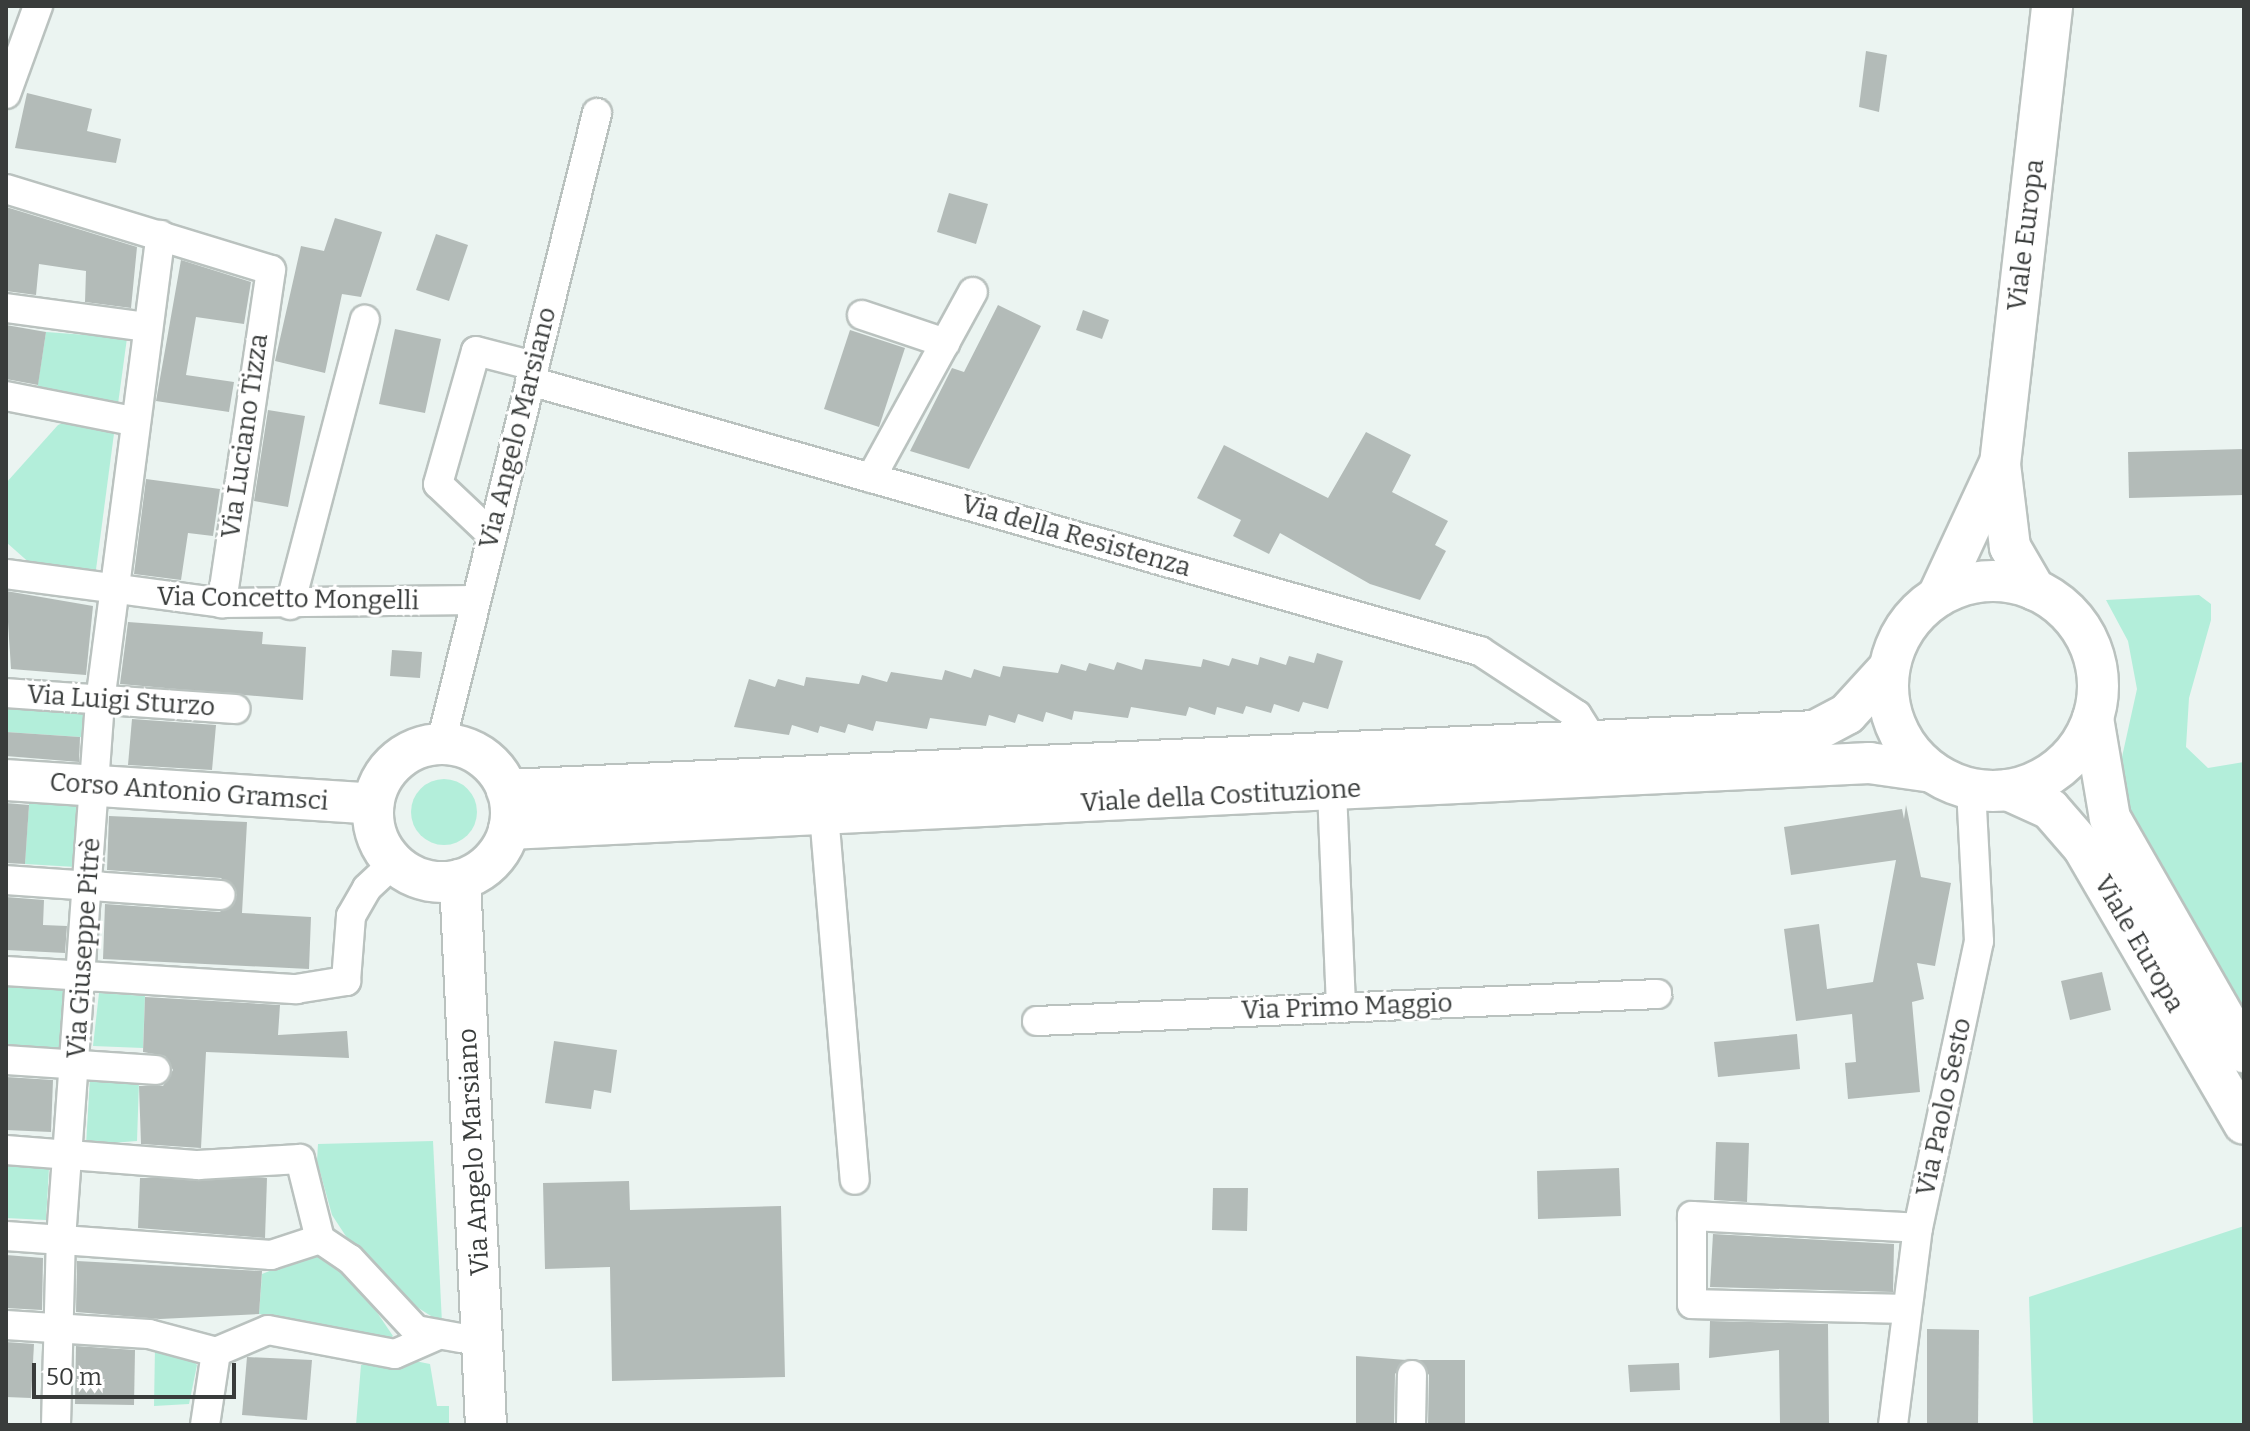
<!DOCTYPE html>
<html>
<head>
<meta charset="utf-8">
<style>
	body { margin:0 }
	#map { position:relative; width:2250px; height:1431px; overflow:hidden; background:#ebf4f1; font-family:Bitter,serif }
	div>[style] { position:absolute }
	[style*='--x'] { left:calc(var(--x)*1px); top:calc(var(--y)*1px); width:calc(var(--w)*1px); rotate:calc(var(--a)*1deg) }
	.green>* { inset:0; background:#b3eeda }
	.round { border-radius:50% }
	.building>* { inset:0; background:#b3bbb8 }
	.roads { filter:drop-shadow(2px 0 #bac2bf) drop-shadow(-2px 0 #bac2bf) drop-shadow(0 2px #bac2bf) drop-shadow(0 -2px #bac2bf) }
	.street>* { height:28px; margin:-14px; padding:0 14px; transform-origin:14px; border-radius:14px; background:#fff }
	.secondary>* { height:40px; margin:-20px; padding:0 20px; transform-origin:20px; border-radius:20px; background:#fff }
	.secondary>.ring { margin:-20px; padding:0; box-sizing:content-box; background:none; border:40px solid #fff; border-radius:50% }
	span { translate:-50% -50%; white-space:nowrap; text-align:center; line-height:1.15; -webkit-text-stroke:6px #fff; paint-order:stroke }
	.street-label { font-size:26px; color:#393c3b }
	.frame { position:absolute; inset:0; border:8px solid #393c3b; pointer-events:none }
	.scale { position:absolute; left:32px; top:1363px; width:204px; height:36px; box-sizing:border-box; border:4px solid #393c3b; border-top:0; padding-left:10px; font-size:24px; line-height:28px; white-space:nowrap; color:#393c3b; -webkit-text-stroke:6px #fff; paint-order:stroke }
</style>
</head>
<body>
<div id="map">
	<div class="green">
		<div style="clip-path:polygon(46px 332px,127px 338px,118px 404px,37px 390px)"></div>
		<div style="clip-path:polygon(72px 419px,115px 426px,95px 577px,33px 566px,6px 542px,6px 483px,58px 425px)"></div>
		<div style="clip-path:polygon(2199px 595px,2211px 604px,2211px 620px,2189px 698px,2186px 747px,2208px 768px,2244px 762px,2244px 1012px,2129px 816px,2120px 766px,2137px 689px,2128px 641px,2106px 600px)"></div>
		<div style="clip-path:polygon(6px 707px,84px 713px,81px 737px,6px 732px)"></div>
		<div class="round" style="left:411px;top:779px;width:66px;height:66px"></div>
		<div style="clip-path:polygon(29px 803px,80px 806px,76px 867px,25px 864px)"></div>
		<div style="clip-path:polygon(6px 985px,65px 988px,61px 1048px,6px 1044px)"></div>
		<div style="clip-path:polygon(99px 993px,145px 996px,143px 1048px,93px 1046px)"></div>
		<div style="clip-path:polygon(90px 1078px,139px 1082px,137px 1141px,86px 1145px)"></div>
		<div style="clip-path:polygon(433px 1141px,442px 1323px,390px 1290px,351px 1244px,332px 1215px,317px 1161px,318px 1144px)"></div>
		<div style="clip-path:polygon(6px 1165px,49px 1168px,46px 1220px,6px 1218px)"></div>
		<div style="clip-path:polygon(2244px 1226px,2244px 1425px,2033px 1425px,2029px 1297px)"></div>
		<div style="clip-path:polygon(312px 1254px,347px 1268px,393px 1336px,385px 1343px,259px 1314px,262px 1274px)"></div>
		<div style="clip-path:polygon(155px 1347px,188px 1355px,197px 1365px,189px 1404px,154px 1406px)"></div>
		<div style="clip-path:polygon(415px 1361px,430px 1364px,437px 1406px,449px 1406px,449px 1425px,356px 1425px,361px 1365px)"></div>
	</div>
	<div class="building">
		<div style="clip-path:polygon(1866px 51px,1887px 55px,1879px 112px,1859px 107px)"></div>
		<div style="clip-path:polygon(27px 93px,92px 109px,87px 131px,121px 139px,116px 163px,15px 148px)"></div>
		<div style="clip-path:polygon(949px 193px,988px 204px,976px 244px,937px 232px)"></div>
		<div style="clip-path:polygon(6px 207px,137px 247px,131px 308px,85px 302px,86px 271px,39px 264px,36px 295px,6px 291px)"></div>
		<div style="clip-path:polygon(335px 218px,382px 232px,361px 297px,342px 294px,325px 373px,275px 361px,301px 246px,324px 251px)"></div>
		<div style="clip-path:polygon(436px 234px,468px 245px,449px 301px,416px 290px)"></div>
		<div style="clip-path:polygon(181px 260px,251px 282px,244px 324px,196px 317px,186px 375px,234px 382px,229px 412px,156px 401px)"></div>
		<div style="clip-path:polygon(998px 305px,1041px 326px,969px 469px,910px 451px,952px 368px,964px 372px)"></div>
		<div style="clip-path:polygon(1083px 310px,1109px 320px,1102px 339px,1076px 330px)"></div>
		<div style="clip-path:polygon(6px 325px,46px 332px,38px 385px,6px 379px)"></div>
		<div style="clip-path:polygon(395px 329px,441px 339px,425px 413px,379px 404px)"></div>
		<div style="clip-path:polygon(850px 330px,905px 348px,879px 427px,824px 409px)"></div>
		<div style="clip-path:polygon(268px 410px,305px 416px,288px 507px,254px 501px)"></div>
		<div style="clip-path:polygon(1366px 432px,1411px 455px,1392px 492px,1448px 521px,1435px 545px,1446px 551px,1420px 600px,1370px 584px,1280px 533px,1269px 554px,1233px 536px,1241px 520px,1197px 498px,1224px 445px,1328px 498px)"></div>
		<div style="clip-path:polygon(2244px 449px,2243px 495px,2129px 498px,2128px 452px)"></div>
		<div style="clip-path:polygon(146px 479px,220px 489px,213px 536px,188px 533px,181px 580px,134px 574px)"></div>
		<div style="clip-path:polygon(6px 591px,93px 606px,86px 675px,11px 669px)"></div>
		<div style="clip-path:polygon(128px 622px,263px 632px,262px 644px,306px 647px,303px 700px,120px 684px)"></div>
		<div style="clip-path:polygon(392px 650px,422px 652px,420px 678px,390px 676px)"></div>
		<div style="clip-path:polygon(1317px 653px,1343px 661px,1328px 709px,1303px 702px,1299px 712px,1274px 704px,1271px 713px,1246px 706px,1243px 714px,1217px 707px,1215px 715px,1189px 707px,1186px 716px,1131px 707px,1128px 718px,1074px 711px,1072px 720px,1046px 712px,1043px 722px,1018px 714px,1015px 723px,989px 715px,986px 726px,930px 718px,927px 729px,876px 721px,873px 731px,848px 724px,845px 733px,820px 726px,818px 733px,792px 725px,789px 735px,734px 727px,749px 679px,775px 687px,778px 679px,804px 686px,806px 677px,859px 684px,862px 675px,887px 682px,891px 672px,942px 680px,945px 670px,971px 678px,974px 669px,1000px 677px,1003px 666px,1058px 673px,1061px 664px,1086px 671px,1089px 663px,1114px 670px,1117px 662px,1142px 670px,1145px 659px,1201px 667px,1203px 659px,1229px 666px,1232px 658px,1258px 665px,1260px 657px,1286px 665px,1289px 656px,1314px 663px)"></div>
		<div style="clip-path:polygon(132px 719px,216px 725px,212px 770px,128px 765px)"></div>
		<div style="clip-path:polygon(6px 732px,80px 737px,79px 762px,6px 756px)"></div>
		<div style="clip-path:polygon(6px 803px,29px 805px,25px 864px,6px 863px)"></div>
		<div style="clip-path:polygon(1906px 805px,1921px 877px,1951px 883px,1935px 966px,1917px 963px,1924px 999px,1912px 1002px,1920px 1092px,1848px 1099px,1845px 1063px,1856px 1062px,1852px 1014px,1796px 1021px,1784px 929px,1819px 924px,1827px 989px,1873px 982px,1896px 860px,1791px 875px,1784px 827px,1902px 809px,1904px 819px)"></div>
		<div style="clip-path:polygon(109px 816px,247px 822px,242px 913px,311px 917px,309px 969px,103px 959px,105px 904px,220px 912px,237px 895px,221px 878px,107px 870px)"></div>
		<div style="clip-path:polygon(6px 897px,44px 900px,43px 925px,67px 926px,65px 953px,6px 950px)"></div>
		<div style="clip-path:polygon(2102px 972px,2111px 1010px,2070px 1020px,2061px 981px)"></div>
		<div style="clip-path:polygon(145px 997px,280px 1005px,278px 1035px,347px 1031px,349px 1058px,206px 1052px,201px 1148px,141px 1144px,139px 1086px,163px 1086px,173px 1070px,165px 1056px,143px 1052px)"></div>
		<div style="clip-path:polygon(1797px 1034px,1800px 1069px,1718px 1077px,1714px 1042px)"></div>
		<div style="clip-path:polygon(554px 1041px,617px 1050px,611px 1093px,594px 1090px,591px 1109px,545px 1103px)"></div>
		<div style="clip-path:polygon(6px 1077px,53px 1080px,51px 1132px,6px 1130px)"></div>
		<div style="clip-path:polygon(1716px 1142px,1749px 1143px,1747px 1202px,1714px 1200px)"></div>
		<div style="clip-path:polygon(1619px 1168px,1621px 1216px,1538px 1219px,1537px 1171px)"></div>
		<div style="clip-path:polygon(140px 1178px,267px 1178px,265px 1238px,138px 1228px)"></div>
		<div style="clip-path:polygon(629px 1181px,630px 1210px,781px 1206px,785px 1377px,612px 1381px,610px 1267px,545px 1269px,543px 1183px)"></div>
		<div style="clip-path:polygon(1213px 1188px,1248px 1188px,1247px 1231px,1212px 1230px)"></div>
		<div style="clip-path:polygon(1713px 1234px,1894px 1244px,1893px 1292px,1710px 1287px)"></div>
		<div style="clip-path:polygon(6px 1255px,43px 1258px,42px 1310px,6px 1308px)"></div>
		<div style="clip-path:polygon(77px 1261px,262px 1271px,259px 1314px,160px 1319px,76px 1312px)"></div>
		<div style="clip-path:polygon(1710px 1321px,1828px 1324px,1829px 1425px,1780px 1425px,1779px 1350px,1709px 1358px)"></div>
		<div style="clip-path:polygon(1927px 1329px,1979px 1330px,1978px 1425px,1927px 1425px)"></div>
		<div style="clip-path:polygon(6px 1342px,34px 1344px,31px 1398px,6px 1397px)"></div>
		<div style="clip-path:polygon(76px 1346px,135px 1350px,134px 1405px,75px 1404px)"></div>
		<div style="clip-path:polygon(1356px 1356px,1406px 1360px,1395px 1374px,1394px 1425px,1356px 1425px)"></div>
		<div style="clip-path:polygon(247px 1357px,312px 1360px,307px 1420px,242px 1415px)"></div>
		<div style="clip-path:polygon(1418px 1360px,1465px 1360px,1465px 1425px,1428px 1425px,1429px 1375px)"></div>
		<div style="clip-path:polygon(1679px 1363px,1680px 1390px,1630px 1392px,1628px 1365px)"></div>
	</div>
	<div class="roads">
		<div class="street">
			<div style="--x:6;--y:94;--w:94;--a:-70"></div>
			<div style="--x:6;--y:189;--w:277;--a:17"></div>
			<div style="--x:271;--y:270;--w:337;--a:98.4"></div>
			<div style="--x:6;--y:308;--w:141;--a:7.7"></div>
			<div style="--x:862;--y:315;--w:88;--a:18.6"></div>
			<div style="--x:530;--y:381;--w:988;--a:15.87"></div>
			<div style="--x:1480;--y:651;--w:116;--a:33.4"></div>
			<div style="--x:1577;--y:715;--w:31;--a:58"></div>
			<div style="--x:6;--y:396;--w:128;--a:11.2"></div>
			<div style="--x:871;--y:478;--w:212;--a:-61.3"></div>
			<div style="--x:492;--y:535;--w:74;--a:-136.6"></div>
			<div style="--x:438;--y:484;--w:138;--a:-74.1"></div>
			<div style="--x:476;--y:351;--w:60;--a:14.5"></div>
			<div style="--x:6;--y:574;--w:218;--a:7.6"></div>
			<div style="--x:222;--y:603;--w:253;--a:-0.7"></div>
			<div style="--x:290;--y:605;--w:295;--a:-75.3"></div>
			<div style="--x:6;--y:693;--w:230;--a:4"></div>
			<div style="--x:441;--y:743;--w:649;--a:-76.09"></div>
			<div style="--x:1332;--y:791;--w:216;--a:87.6"></div>
			<div style="--x:824;--y:814;--w:367;--a:85.2"></div>
			<div style="--x:6;--y:880;--w:215;--a:4"></div>
			<div style="--x:6;--y:971;--w:291;--a:3.6"></div>
			<div style="--x:296;--y:989;--w:51;--a:-9.1"></div>
			<div style="--x:346;--y:981;--w:65;--a:-85.6"></div>
			<div style="--x:351;--y:916;--w:32;--a:-60"></div>
			<div style="--x:367;--y:888;--w:37;--a:-43"></div>
			<div style="--x:1037;--y:1021;--w:621;--a:-2.49"></div>
			<div style="--x:6;--y:1060;--w:150;--a:3.8"></div>
			<div style="--x:6;--y:1150;--w:193;--a:4.5"></div>
			<div style="--x:198;--y:1165;--w:102;--a:-3.4"></div>
			<div style="--x:300;--y:1159;--w:82;--a:76"></div>
			<div style="--x:6;--y:1236;--w:266;--a:4.1"></div>
			<div style="--x:271;--y:1255;--w:52;--a:-18.1"></div>
			<div style="--x:320;--y:1239;--w:36;--a:34"></div>
			<div style="--x:350;--y:1259;--w:97;--a:47.1"></div>
			<div style="--x:416;--y:1330;--w:45;--a:10.3"></div>
			<div style="--x:1905;--y:1309;--w:213;--a:-178.7"></div>
			<div style="--x:1692;--y:1304;--w:88;--a:-90"></div>
			<div style="--x:1692;--y:1216;--w:226;--a:3"></div>
			<div style="--x:6;--y:1325;--w:143;--a:3.6"></div>
			<div style="--x:149;--y:1334;--w:69;--a:15"></div>
			<div style="--x:216;--y:1352;--w:56;--a:-22.9"></div>
			<div style="--x:268;--y:1330;--w:129;--a:10.7"></div>
			<div style="--x:395;--y:1354;--w:43;--a:-23.6"></div>
			<div style="--x:56;--y:1425;--w:186;--a:-88.5"></div>
			<div style="--x:61;--y:1239;--w:538;--a:-85.85"></div>
			<div style="--x:100;--y:702;--w:471;--a:-82.6"></div>
			<div style="--x:205;--y:1425;--w:74;--a:-81.4"></div>
			<div style="--x:1411;--y:1425;--w:50;--a:-88.9"></div>
			<div style="--x:1893;--y:1425;--w:199;--a:-82.8"></div>
			<div style="--x:1918;--y:1228;--w:293;--a:-78"></div>
			<div style="--x:1979;--y:941;--w:152;--a:-93"></div>
		</div>
		<div class="secondary">
			<div class="ring" style="left:1888px;top:581px;width:170px;height:170px"></div>
			<div style="--x:2035;--y:590;--w:50;--a:-120.2"></div>
			<div style="--x:2010;--y:547;--w:84;--a:-96.9"></div>
			<div style="--x:2000;--y:464;--w:461;--a:-83.5"></div>
			<div style="--x:1938;--y:596;--w:142;--a:-65.1"></div>
			<div style="--x:2093;--y:718;--w:101;--a:80.4"></div>
			<div style="--x:2110;--y:818;--w:270;--a:60.2"></div>
			<div class="ring" style="left:373px;top:744px;width:98px;height:98px"></div>
			<div style="--x:6;--y:780;--w:368;--a:3.7"></div>
			<div style="--x:507;--y:790;--w:1309;--a:-2.58"></div>
			<div style="--x:1815;--y:731;--w:36;--a:-28"></div>
			<div style="--x:1847;--y:714;--w:62;--a:-47.6"></div>
			<div style="--x:2008;--y:790;--w:46;--a:24.3"></div>
			<div style="--x:2050;--y:809;--w:50;--a:49"></div>
			<div style="--x:2083;--y:847;--w:320;--a:59.8"></div>
			<div style="--x:509;--y:829;--w:1362;--a:-2.78"></div>
			<div style="--x:1869;--y:763;--w:64;--a:8.1"></div>
			<div style="--x:460;--y:880;--w:546;--a:87.27"></div>
		</div>
	</div>
	<div class="street-label">
		<span style="left:2026px;top:235px;rotate:-83deg">Viale Europa</span>
		<span style="left:518px;top:428px;rotate:-76deg">Via Angelo Marsiano</span>
		<span style="left:245px;top:436px;rotate:-82deg">Via Luciano Tizza</span>
		<span style="left:1076px;top:536px;rotate:16deg">Via della Resistenza</span>
		<span style="left:288px;top:599px;rotate:1deg">Via Concetto Mongelli</span>
		<span style="left:121px;top:701px;rotate:4deg">Via Luigi Sturzo</span>
		<span style="left:189px;top:792px;rotate:4deg">Corso Antonio Gramsci</span>
		<span style="left:1221px;top:796px;rotate:-3deg">Viale della Costituzione</span>
		<span style="left:2139px;top:944px;rotate:60deg">Viale Europa</span>
		<span style="left:84px;top:948px;rotate:-86deg">Via Giuseppe Pitrè</span>
		<span style="left:1347px;top:1007px;rotate:-2deg">Via Primo Maggio</span>
		<span style="left:1944px;top:1107px;rotate:-78deg">Via Paolo Sesto</span>
		<span style="left:474px;top:1152px;rotate:-93deg">Via Angelo Marsiano</span>
	</div>
	<div class="frame"></div>
	<div class="scale">50 m</div>
</div>
</body>
</html>
